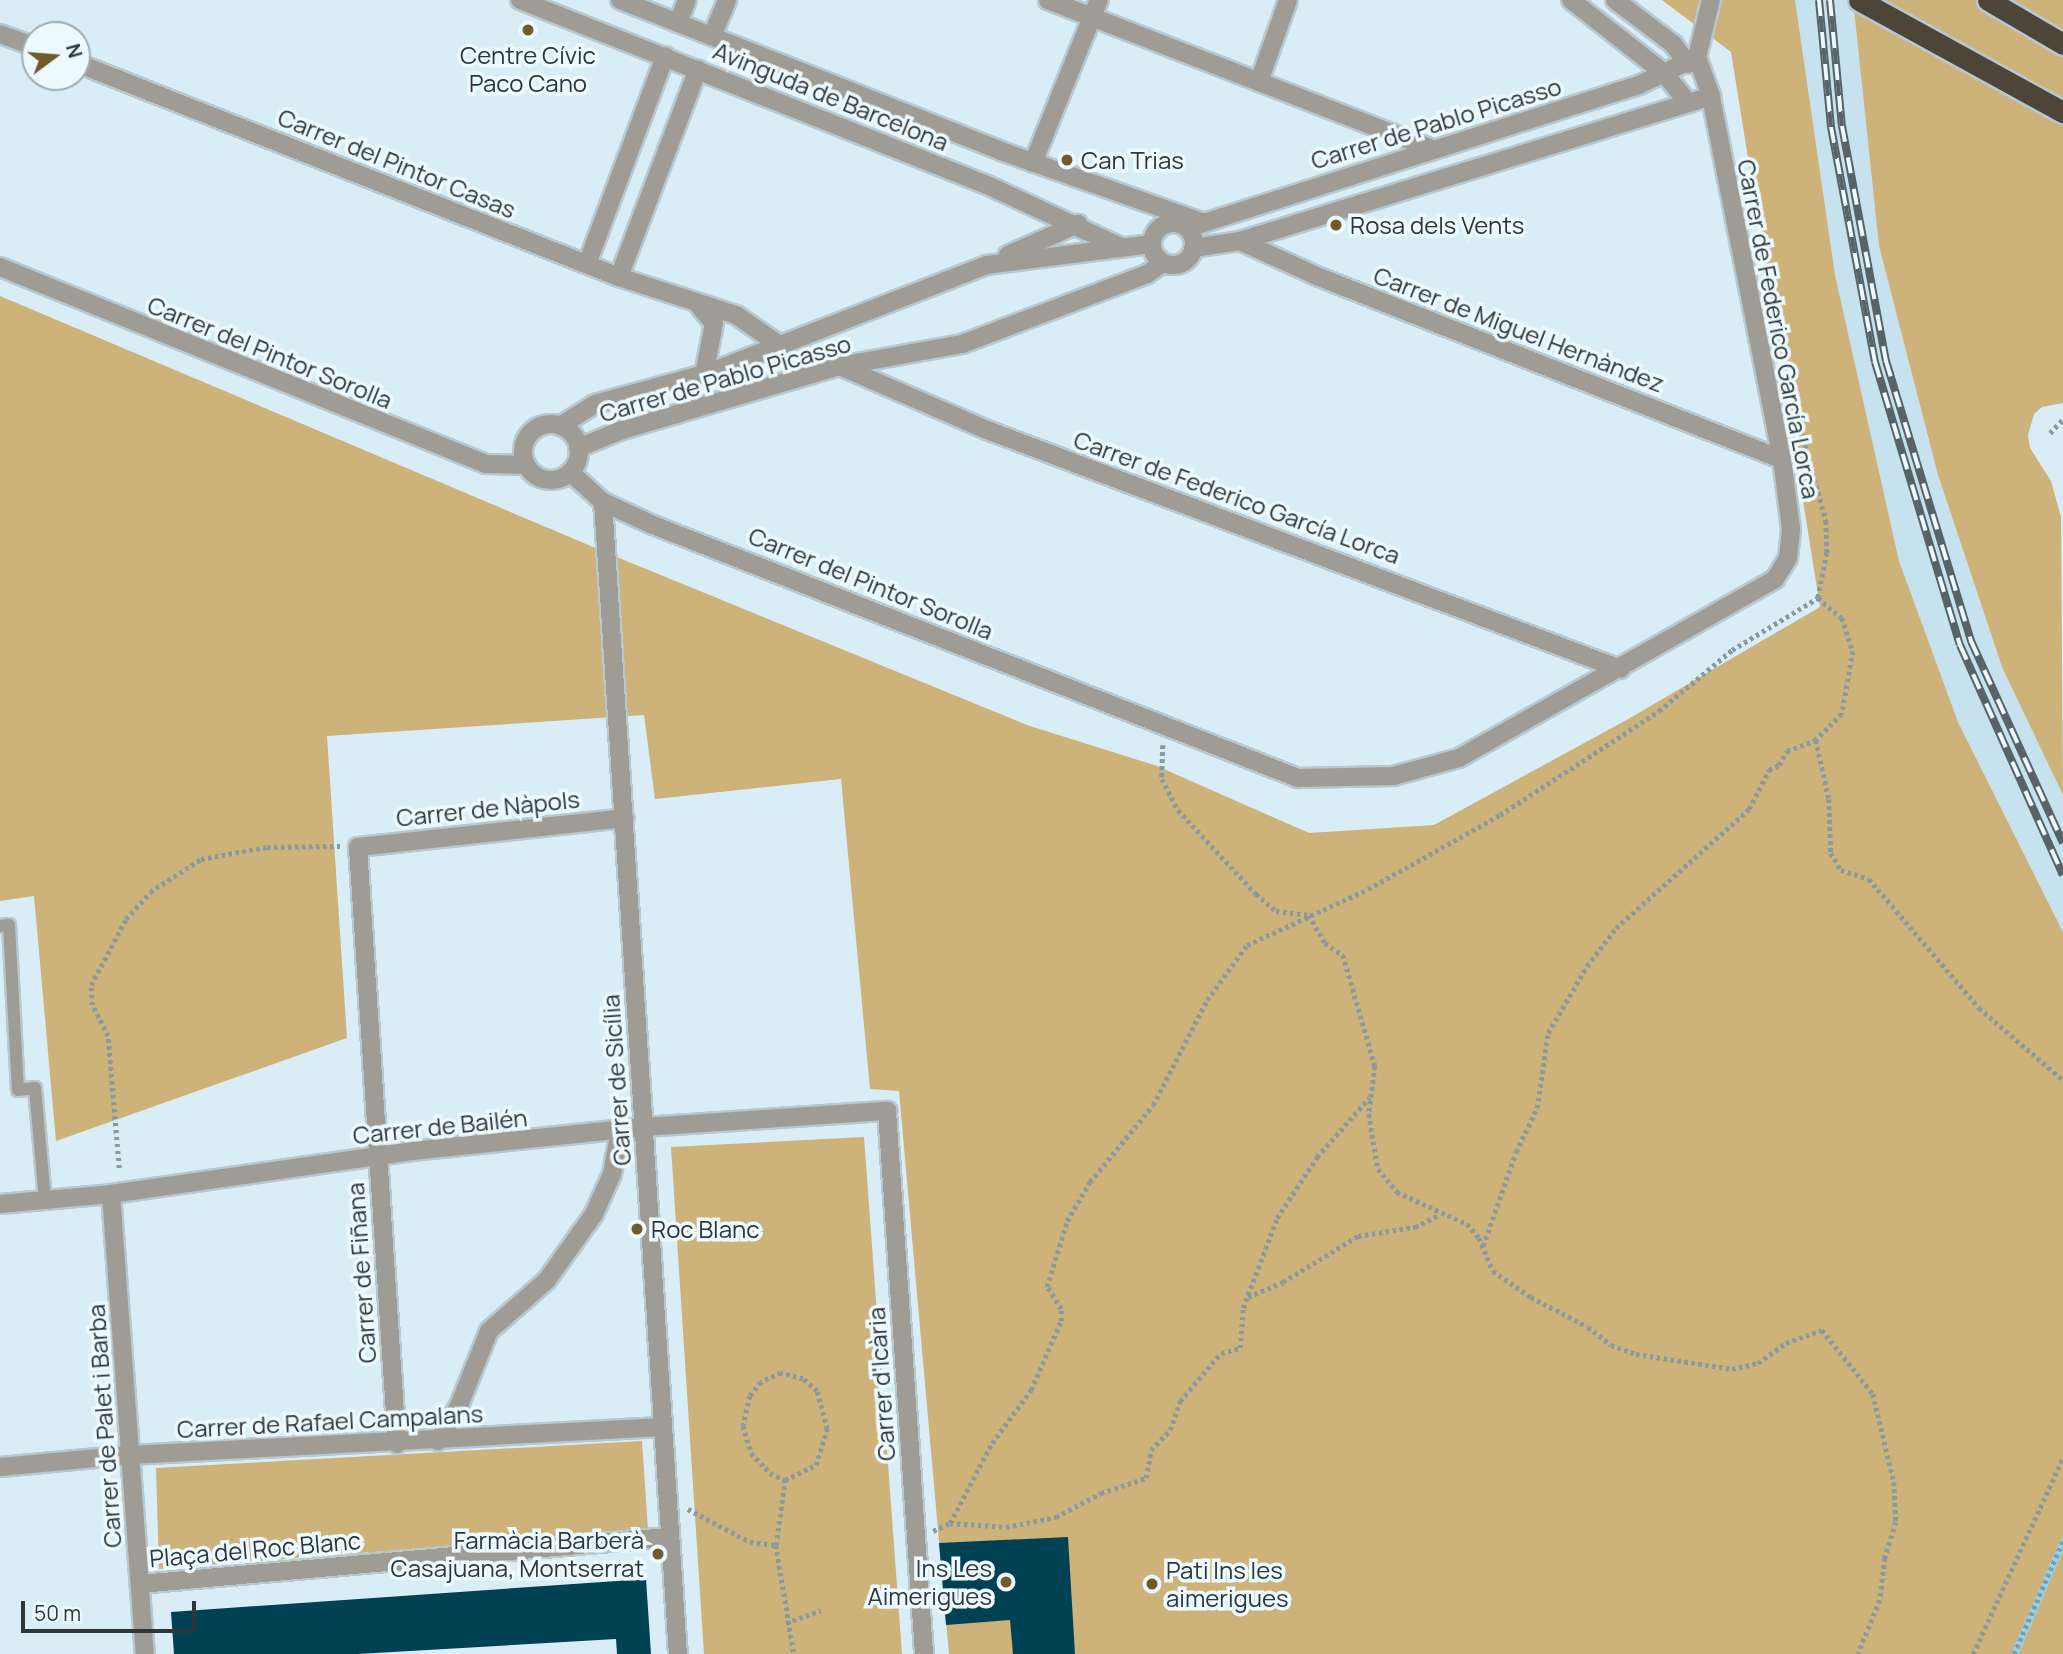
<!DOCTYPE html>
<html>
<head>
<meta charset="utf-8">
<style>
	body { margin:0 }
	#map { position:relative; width:2063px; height:1654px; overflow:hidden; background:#d9edf6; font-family:Manrope,sans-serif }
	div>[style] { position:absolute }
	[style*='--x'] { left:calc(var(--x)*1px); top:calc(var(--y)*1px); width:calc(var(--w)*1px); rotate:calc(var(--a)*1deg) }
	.built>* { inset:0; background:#c5e2ee }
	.green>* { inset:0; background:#cdb279 }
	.stream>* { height:7px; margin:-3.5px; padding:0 3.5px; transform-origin:3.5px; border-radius:3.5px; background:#8cd5f1 }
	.building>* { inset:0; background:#004154 }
	.path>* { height:4.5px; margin-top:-2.25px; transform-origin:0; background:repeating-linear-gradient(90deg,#8a999f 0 3.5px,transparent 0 7px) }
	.roads { filter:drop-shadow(2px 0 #b7c8d0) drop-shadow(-2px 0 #b7c8d0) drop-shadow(0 2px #b7c8d0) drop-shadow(0 -2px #b7c8d0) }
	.lane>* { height:12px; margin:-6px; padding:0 6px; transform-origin:6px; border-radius:6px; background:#9f9c95 }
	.street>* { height:18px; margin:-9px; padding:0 9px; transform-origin:9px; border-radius:9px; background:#9f9c95 }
	.street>.ring { margin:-9px; padding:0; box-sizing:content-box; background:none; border:18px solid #9f9c95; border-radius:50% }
	.highway>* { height:21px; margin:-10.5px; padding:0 10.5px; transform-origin:10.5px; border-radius:10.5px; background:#4d4638 }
	.rail>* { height:8px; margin-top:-4px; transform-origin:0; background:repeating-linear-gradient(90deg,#ecf9fe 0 16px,#586367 0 32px); box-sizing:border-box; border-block:2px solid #586367 }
	.dots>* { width:19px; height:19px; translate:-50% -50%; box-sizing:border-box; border:4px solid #ecf9fe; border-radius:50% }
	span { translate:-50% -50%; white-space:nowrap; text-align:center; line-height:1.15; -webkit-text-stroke:7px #ecf9fe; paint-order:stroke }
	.poi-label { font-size:24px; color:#2e3639 }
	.left { translate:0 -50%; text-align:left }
	.right { translate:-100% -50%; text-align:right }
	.street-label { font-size:24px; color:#2e3639 }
	.north { position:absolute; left:21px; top:21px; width:70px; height:70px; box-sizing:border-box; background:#ecf9fe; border:2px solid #a0abaf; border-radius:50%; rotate:74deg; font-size:19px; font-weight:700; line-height:28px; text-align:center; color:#2e3639 }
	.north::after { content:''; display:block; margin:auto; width:24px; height:32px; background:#715b2b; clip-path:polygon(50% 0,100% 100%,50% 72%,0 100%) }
	.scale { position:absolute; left:21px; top:1601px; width:175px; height:32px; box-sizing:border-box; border:4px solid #2e3639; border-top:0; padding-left:9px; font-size:21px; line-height:24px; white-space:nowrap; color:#2e3639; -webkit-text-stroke:5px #ecf9fe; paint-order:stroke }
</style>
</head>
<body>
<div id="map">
	<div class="built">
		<div style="clip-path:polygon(1795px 0,1853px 0,1879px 246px,1938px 475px,2002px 667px,2063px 795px,2063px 932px,1958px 722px,1899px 561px,1835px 275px)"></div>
	</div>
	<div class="green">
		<div style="clip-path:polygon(1662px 0,1795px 0,1835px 275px,1899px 561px,1958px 722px,2063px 932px,2063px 1654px,949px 1654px,899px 1091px,870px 1089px,841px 779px,655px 799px,644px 715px,327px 736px,347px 1038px,56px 1141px,34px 896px,0 901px,0 296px,624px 560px,1027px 725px,1157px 766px,1309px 833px,1434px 825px,1630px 718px,1820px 607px,1731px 52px)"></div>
		<div style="clip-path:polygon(1853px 0,2063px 0,2063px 403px,2042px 407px,2034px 414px,2028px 435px,2030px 448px,2051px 481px,2061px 517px,2063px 795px,2002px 667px,1938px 475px,1879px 246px)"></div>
		<div style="clip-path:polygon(864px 1137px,902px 1654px,704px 1654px,671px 1147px)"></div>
		<div style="clip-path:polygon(642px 1441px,648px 1530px,159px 1569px,156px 1468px)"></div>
	</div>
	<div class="stream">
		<div style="--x:2014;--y:1654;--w:123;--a:-66.6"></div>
	</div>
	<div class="building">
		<div style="clip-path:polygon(1068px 1537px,1075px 1654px,1013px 1654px,1010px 1620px,946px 1625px,939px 1543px)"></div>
		<div style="clip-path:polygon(646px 1579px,651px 1654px,617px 1654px,616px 1639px,358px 1654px,174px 1654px,171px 1612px)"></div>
	</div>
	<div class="path">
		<div style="--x:1792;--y:398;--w:128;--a:74.5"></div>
		<div style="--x:1826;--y:521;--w:32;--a:88"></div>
		<div style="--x:1827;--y:553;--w:46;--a:101.3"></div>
		<div style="--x:1818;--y:598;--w:31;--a:40"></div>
		<div style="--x:1842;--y:618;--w:35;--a:72"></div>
		<div style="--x:1853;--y:651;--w:64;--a:99.9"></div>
		<div style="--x:1842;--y:714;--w:37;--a:135"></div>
		<div style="--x:1816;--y:740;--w:60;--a:77.6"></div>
		<div style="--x:1829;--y:799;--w:54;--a:87.9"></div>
		<div style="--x:1831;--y:853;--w:20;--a:60"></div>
		<div style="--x:1841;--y:870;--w:29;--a:18"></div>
		<div style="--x:1869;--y:879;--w:170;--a:49.5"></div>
		<div style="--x:1979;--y:1008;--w:111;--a:40.6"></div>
		<div style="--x:2050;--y:433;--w:19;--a:-47"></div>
		<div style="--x:1163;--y:745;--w:34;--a:92"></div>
		<div style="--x:1162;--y:779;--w:35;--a:63"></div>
		<div style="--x:1178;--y:810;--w:115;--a:47.1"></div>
		<div style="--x:1256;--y:894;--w:26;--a:40"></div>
		<div style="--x:1276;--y:911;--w:33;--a:7"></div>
		<div style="--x:1309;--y:915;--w:32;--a:60"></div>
		<div style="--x:1325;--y:943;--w:22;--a:34"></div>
		<div style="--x:1343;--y:955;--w:116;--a:73.9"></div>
		<div style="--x:1375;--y:1066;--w:48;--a:97.1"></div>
		<div style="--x:1369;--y:1114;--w:56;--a:80.7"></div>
		<div style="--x:1378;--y:1169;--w:30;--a:50"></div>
		<div style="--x:1397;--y:1192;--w:77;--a:24.6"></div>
		<div style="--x:1467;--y:1224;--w:18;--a:49"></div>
		<div style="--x:1479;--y:1238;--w:36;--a:67"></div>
		<div style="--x:1493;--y:1271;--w:46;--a:34.4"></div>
		<div style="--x:1531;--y:1297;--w:64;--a:27.8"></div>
		<div style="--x:1588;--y:1327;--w:29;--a:38"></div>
		<div style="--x:1611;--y:1345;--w:27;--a:20"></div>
		<div style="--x:1636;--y:1354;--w:97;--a:8.9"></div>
		<div style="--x:1732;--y:1369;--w:27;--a:-13"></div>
		<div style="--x:1758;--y:1363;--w:34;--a:-36"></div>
		<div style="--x:1786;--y:1343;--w:38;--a:-20"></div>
		<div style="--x:1822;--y:1330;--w:82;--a:51.4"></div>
		<div style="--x:1873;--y:1394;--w:90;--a:76.6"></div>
		<div style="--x:1894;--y:1482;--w:40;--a:87.1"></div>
		<div style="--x:1896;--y:1522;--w:38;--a:107"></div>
		<div style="--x:1885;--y:1558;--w:42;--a:96.8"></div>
		<div style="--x:1880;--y:1600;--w:58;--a:112.2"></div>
		<div style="--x:119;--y:1168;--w:132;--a:-94.8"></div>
		<div style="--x:108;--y:1036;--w:35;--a:-117"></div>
		<div style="--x:92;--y:1005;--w:20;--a:-93"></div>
		<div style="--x:91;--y:985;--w:75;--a:-62.1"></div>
		<div style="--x:126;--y:919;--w:36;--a:-48"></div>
		<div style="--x:150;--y:892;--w:61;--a:-32.9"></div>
		<div style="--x:201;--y:859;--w:67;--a:-10.3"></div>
		<div style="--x:267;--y:847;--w:73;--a:-0.8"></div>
		<div style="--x:1483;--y:1246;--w:100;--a:-70.7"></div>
		<div style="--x:1516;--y:1152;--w:49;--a:-64.5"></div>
		<div style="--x:1537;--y:1108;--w:76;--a:-81.7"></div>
		<div style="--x:1548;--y:1033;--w:78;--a:-59.8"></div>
		<div style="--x:1587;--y:966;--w:48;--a:-52.7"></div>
		<div style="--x:1616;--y:928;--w:178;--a:-41.8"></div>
		<div style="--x:1749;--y:809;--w:44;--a:-62.9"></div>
		<div style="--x:1769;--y:770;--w:11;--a:-27"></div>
		<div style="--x:1779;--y:765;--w:16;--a:-60"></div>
		<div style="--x:1787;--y:751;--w:31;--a:-21"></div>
		<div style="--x:1248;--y:1297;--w:38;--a:-23"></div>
		<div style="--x:1283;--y:1282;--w:88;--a:-31.5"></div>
		<div style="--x:1358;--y:1236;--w:58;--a:-9"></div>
		<div style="--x:1415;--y:1227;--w:27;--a:-27"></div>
		<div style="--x:688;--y:1509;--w:70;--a:28"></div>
		<div style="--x:750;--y:1542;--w:26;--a:7"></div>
		<div style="--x:776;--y:1545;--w:110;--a:80.6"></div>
		<div style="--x:950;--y:1523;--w:56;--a:4.1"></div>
		<div style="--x:1006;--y:1527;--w:51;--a:-11.3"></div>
		<div style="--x:1056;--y:1517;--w:51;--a:-28.1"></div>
		<div style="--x:1101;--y:1493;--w:47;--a:-18.4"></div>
		<div style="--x:1146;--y:1478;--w:28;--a:-80"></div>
		<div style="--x:1151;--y:1450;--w:28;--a:-46"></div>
		<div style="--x:1170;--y:1430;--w:31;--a:-71"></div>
		<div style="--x:1180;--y:1401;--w:63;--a:-49.5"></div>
		<div style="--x:1221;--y:1353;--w:20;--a:-15"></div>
		<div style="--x:1240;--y:1348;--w:40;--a:-85.7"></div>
		<div style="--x:1243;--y:1308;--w:96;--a:-69.3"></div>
		<div style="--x:1277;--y:1218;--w:73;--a:-56.7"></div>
		<div style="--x:1317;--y:1157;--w:79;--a:-48.6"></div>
		<div style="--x:933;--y:1531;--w:19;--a:-25"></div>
		<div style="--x:950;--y:1523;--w:90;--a:-62.3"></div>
		<div style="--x:992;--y:1443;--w:66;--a:-53.7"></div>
		<div style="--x:1031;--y:1390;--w:75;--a:-66.5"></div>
		<div style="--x:1061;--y:1321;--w:12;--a:-90"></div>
		<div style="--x:1061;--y:1309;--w:26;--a:-122"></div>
		<div style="--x:1047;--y:1287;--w:69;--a:-73.1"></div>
		<div style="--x:1067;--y:1221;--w:45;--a:-59.5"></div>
		<div style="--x:1090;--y:1182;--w:99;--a:-50.7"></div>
		<div style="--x:1153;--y:1105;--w:118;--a:-62.8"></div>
		<div style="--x:1207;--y:1000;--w:68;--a:-54"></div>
		<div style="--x:1247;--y:945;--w:133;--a:-24.8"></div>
		<div style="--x:1368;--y:889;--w:151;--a:-29.3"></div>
		<div style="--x:1500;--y:815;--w:190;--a:-33.2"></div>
		<div style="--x:1659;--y:711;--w:95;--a:-39.9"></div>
		<div style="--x:1732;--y:650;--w:100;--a:-31.2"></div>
		<div style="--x:776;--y:1545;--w:66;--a:-82.1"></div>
		<div style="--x:785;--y:1480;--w:34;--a:-26"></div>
		<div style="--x:816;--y:1465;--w:38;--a:-73"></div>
		<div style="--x:827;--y:1429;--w:39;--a:-105"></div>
		<div style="--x:817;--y:1391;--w:18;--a:-139"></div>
		<div style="--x:803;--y:1379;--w:23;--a:-165"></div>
		<div style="--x:781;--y:1373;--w:22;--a:156"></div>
		<div style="--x:761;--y:1382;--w:18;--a:128"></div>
		<div style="--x:750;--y:1396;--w:31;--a:103"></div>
		<div style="--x:743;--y:1426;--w:28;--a:73"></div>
		<div style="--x:751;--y:1453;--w:28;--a:46"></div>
		<div style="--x:770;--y:1473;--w:17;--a:25"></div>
		<div style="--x:786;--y:1623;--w:37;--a:-20"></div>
		<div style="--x:1973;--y:1654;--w:217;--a:-65.4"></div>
		<div style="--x:2014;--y:1654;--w:124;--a:-66.7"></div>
	</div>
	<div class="roads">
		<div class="lane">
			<div style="--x:0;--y:926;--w:9;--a:-6"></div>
			<div style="--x:9;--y:925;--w:165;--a:86.9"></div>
			<div style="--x:18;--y:1090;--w:17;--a:-7"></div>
			<div style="--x:35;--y:1088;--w:112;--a:84.9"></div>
		</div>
		<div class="street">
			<div style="--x:520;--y:0;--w:502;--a:21.61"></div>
			<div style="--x:987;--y:185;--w:145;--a:24.8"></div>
			<div style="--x:620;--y:0;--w:410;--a:21.6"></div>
			<div style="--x:1001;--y:151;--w:215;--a:19.5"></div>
			<div style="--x:1048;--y:0;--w:409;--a:21.2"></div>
			<div style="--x:1571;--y:0;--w:118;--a:38.1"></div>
			<div style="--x:1664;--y:73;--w:38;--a:51"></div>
			<div style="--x:1615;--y:0;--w:73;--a:37.2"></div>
			<div style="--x:1673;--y:44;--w:25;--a:53"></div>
			<div style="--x:678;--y:23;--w:25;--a:-69"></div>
			<div style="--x:0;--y:34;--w:37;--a:20"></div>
			<div style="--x:712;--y:36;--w:39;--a:-67"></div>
			<div style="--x:77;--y:63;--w:583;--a:21.55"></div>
			<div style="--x:619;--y:277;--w:123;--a:18"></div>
			<div style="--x:736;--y:315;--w:55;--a:34.6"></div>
			<div style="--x:1259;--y:82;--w:87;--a:-70.5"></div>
			<div style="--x:1033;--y:163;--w:176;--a:-68"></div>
			<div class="ring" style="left:1152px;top:223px;width:24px;height:24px"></div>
			<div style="--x:1194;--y:226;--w:467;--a:-17.6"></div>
			<div style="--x:1639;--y:85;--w:64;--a:-25.8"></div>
			<div style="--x:1240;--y:241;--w:87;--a:24.5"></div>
			<div style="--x:1319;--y:277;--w:497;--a:21.5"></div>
			<div style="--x:1193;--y:248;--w:48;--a:-8.5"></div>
			<div style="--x:1240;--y:241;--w:493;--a:-17.1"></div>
			<div style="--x:1008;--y:255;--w:77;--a:-23.9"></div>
			<div style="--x:587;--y:264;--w:222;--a:-69.4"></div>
			<div style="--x:0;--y:267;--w:524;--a:22.07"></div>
			<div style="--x:486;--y:464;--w:40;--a:1.4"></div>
			<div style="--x:619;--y:277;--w:222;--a:-69.2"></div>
			<div style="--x:700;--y:307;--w:21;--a:49"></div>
			<div style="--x:714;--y:323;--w:53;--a:100.9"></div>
			<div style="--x:840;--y:366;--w:160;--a:23.5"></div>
			<div style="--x:987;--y:430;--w:677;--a:20.68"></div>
			<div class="ring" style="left:523px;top:424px;width:38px;height:38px"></div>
			<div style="--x:560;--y:426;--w:41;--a:-32.2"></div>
			<div style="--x:595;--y:404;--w:120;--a:-15.4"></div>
			<div style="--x:711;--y:372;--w:296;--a:-21.2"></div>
			<div style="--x:987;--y:265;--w:166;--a:-7.3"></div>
			<div style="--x:578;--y:448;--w:48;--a:-22.2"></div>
			<div style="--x:622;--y:430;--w:227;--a:-16.4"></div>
			<div style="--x:840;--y:366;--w:124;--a:-10.2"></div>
			<div style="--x:962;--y:344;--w:198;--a:-20.7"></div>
			<div style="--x:1147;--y:274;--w:19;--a:-35"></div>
			<div style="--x:570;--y:472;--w:45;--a:42.3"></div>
			<div style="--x:603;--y:502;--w:55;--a:24.7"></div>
			<div style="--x:653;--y:525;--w:693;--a:21.42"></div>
			<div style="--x:1298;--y:778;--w:95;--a:-1.2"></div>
			<div style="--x:1393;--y:776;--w:68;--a:-15.3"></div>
			<div style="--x:1459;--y:758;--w:363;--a:-29.5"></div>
			<div style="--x:1775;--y:579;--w:25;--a:-58"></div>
			<div style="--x:1788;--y:558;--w:29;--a:-84"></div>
			<div style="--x:1791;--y:529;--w:71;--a:-97.3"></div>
			<div style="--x:1782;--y:459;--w:370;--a:-101.1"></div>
			<div style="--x:1711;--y:96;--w:41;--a:-109.7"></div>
			<div style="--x:1697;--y:57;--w:59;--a:-76.2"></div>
			<div style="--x:603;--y:502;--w:1154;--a:86.28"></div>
			<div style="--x:111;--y:1194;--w:461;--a:85.8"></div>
			<div style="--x:0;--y:1204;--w:111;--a:-5.1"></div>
			<div style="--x:111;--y:1194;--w:304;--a:-8.1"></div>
			<div style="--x:412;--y:1151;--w:233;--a:-5.9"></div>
			<div style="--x:644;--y:1127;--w:244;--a:-3.8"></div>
			<div style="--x:887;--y:1111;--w:544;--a:86.1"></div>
			<div style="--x:438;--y:1441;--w:39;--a:-59"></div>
			<div style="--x:458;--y:1408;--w:83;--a:-68.1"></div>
			<div style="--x:489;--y:1331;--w:77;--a:-41.3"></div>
			<div style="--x:547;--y:1280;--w:81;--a:-54.5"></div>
			<div style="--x:594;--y:1214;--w:44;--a:-65.8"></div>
			<div style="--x:612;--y:1174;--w:44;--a:-79.5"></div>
			<div style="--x:397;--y:1444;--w:598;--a:-93.74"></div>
			<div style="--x:358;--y:847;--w:268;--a:-6.2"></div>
			<div style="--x:0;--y:1467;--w:131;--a:-5.3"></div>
			<div style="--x:130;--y:1455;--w:533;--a:-3.01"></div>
			<div style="--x:140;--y:1584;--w:530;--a:-5.09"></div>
		</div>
		<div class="highway">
			<div style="--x:1859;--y:0;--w:233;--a:28.8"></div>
			<div style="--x:1988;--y:0;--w:87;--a:30.4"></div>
		</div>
	</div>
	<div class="rail">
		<div style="--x:1819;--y:0;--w:128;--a:84.6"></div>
		<div style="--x:1831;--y:127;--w:239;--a:79.4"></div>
		<div style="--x:1875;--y:362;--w:295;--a:73.3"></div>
		<div style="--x:1960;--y:645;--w:252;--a:65.9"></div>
		<div style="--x:1830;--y:0;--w:127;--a:84.6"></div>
		<div style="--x:1842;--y:126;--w:239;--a:79.4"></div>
		<div style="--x:1886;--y:361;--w:293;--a:73.1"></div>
		<div style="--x:1971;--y:641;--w:222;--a:65.5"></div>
	</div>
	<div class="dots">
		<div style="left:528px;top:30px;background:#715b2b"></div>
		<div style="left:1067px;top:160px;background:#715b2b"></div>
		<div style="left:1336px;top:225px;background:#715b2b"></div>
		<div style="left:637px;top:1229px;background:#715b2b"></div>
		<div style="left:658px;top:1554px;background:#715b2b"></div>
		<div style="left:1006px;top:1582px;background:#715b2b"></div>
		<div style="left:1152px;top:1584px;background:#715b2b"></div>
	</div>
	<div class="poi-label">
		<span style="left:528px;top:69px">Centre Cívic<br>Paco Cano</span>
		<span class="left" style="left:1081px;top:160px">Can Trias</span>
		<span class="left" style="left:1350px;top:225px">Rosa dels Vents</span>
		<span class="left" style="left:651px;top:1229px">Roc Blanc</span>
		<span class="right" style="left:644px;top:1554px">Farmàcia Barberà<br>Casajuana, Montserrat</span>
		<span class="right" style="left:992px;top:1582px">Ins Les<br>Aimerigues</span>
		<span class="left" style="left:1166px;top:1584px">Pati Ins les<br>aimerigues</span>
	</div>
	<div class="street-label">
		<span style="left:831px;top:96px;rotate:22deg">Avinguda de Barcelona</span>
		<span style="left:1436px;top:123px;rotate:-17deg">Carrer de Pablo Picasso</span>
		<span style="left:397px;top:163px;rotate:22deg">Carrer del Pintor Casas</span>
		<span style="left:1519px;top:329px;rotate:21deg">Carrer de Miguel Hernàndez</span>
		<span style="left:1779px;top:329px;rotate:79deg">Carrer de Federico García Lorca</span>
		<span style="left:270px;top:352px;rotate:22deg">Carrer del Pintor Sorolla</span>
		<span style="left:725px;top:378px;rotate:-16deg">Carrer de Pablo Picasso</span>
		<span style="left:1237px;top:497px;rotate:20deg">Carrer de Federico García Lorca</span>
		<span style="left:871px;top:583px;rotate:22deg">Carrer del Pintor Sorolla</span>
		<span style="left:488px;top:808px;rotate:-6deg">Carrer de Nàpols</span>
		<span style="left:616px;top:1080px;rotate:-94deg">Carrer de Sicília</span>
		<span style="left:440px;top:1126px;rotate:-6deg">Carrer de Bailén</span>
		<span style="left:361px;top:1273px;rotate:-94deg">Carrer de Fiñana</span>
		<span style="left:881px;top:1384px;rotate:-94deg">Carrer d'Icària</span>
		<span style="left:330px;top:1421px;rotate:-3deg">Carrer de Rafael Campalans</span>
		<span style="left:104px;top:1426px;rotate:-94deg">Carrer de Palet i Barba</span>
		<span style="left:255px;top:1549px;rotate:-5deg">Plaça del Roc Blanc</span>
	</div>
	<div class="north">N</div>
	<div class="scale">50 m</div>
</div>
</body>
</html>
